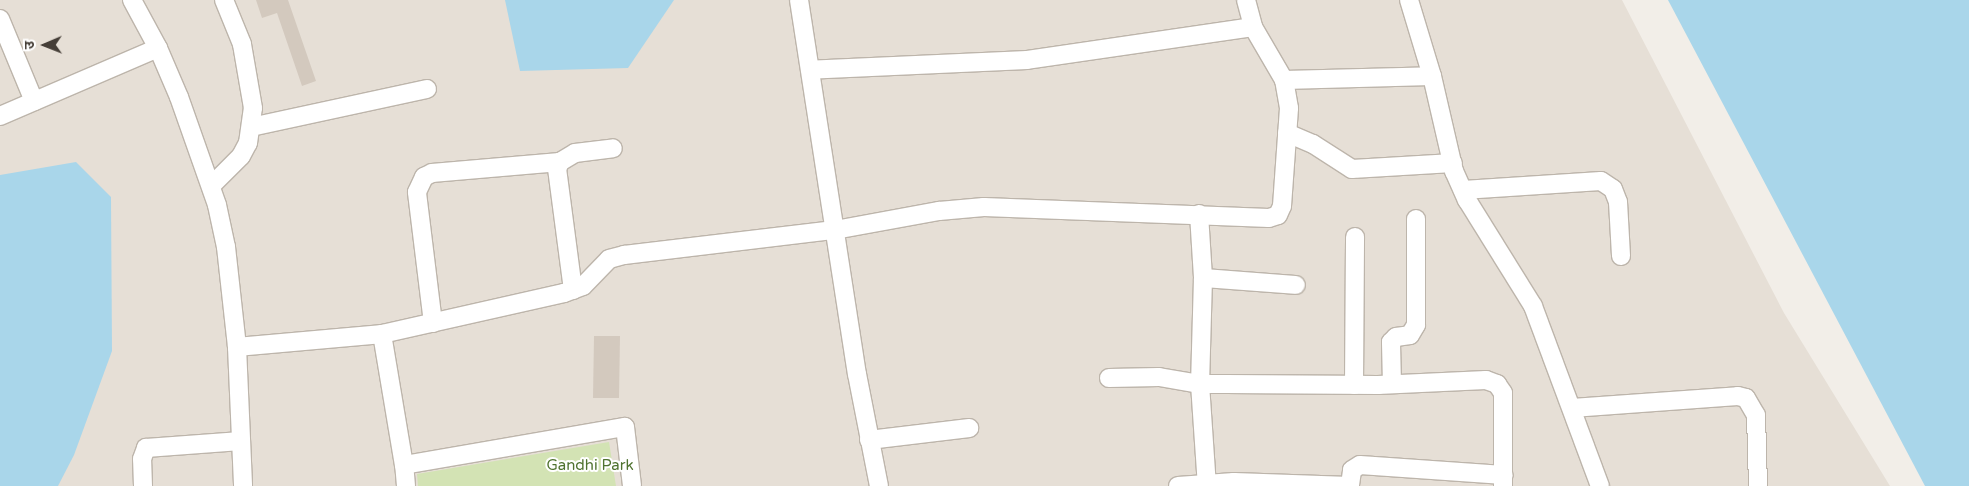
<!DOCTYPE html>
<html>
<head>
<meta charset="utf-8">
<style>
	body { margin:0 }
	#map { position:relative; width:1969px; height:486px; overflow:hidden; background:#f2eee8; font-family:"Varela Round","Noto Sans Devanagari",sans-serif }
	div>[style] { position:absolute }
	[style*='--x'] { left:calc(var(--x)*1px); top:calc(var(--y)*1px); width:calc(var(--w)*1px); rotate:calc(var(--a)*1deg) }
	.residential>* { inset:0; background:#e6dfd6 }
	.green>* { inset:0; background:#d3e3b4 }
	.water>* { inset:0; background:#a9d6ea }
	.building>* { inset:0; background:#d3c9be }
	.roads { filter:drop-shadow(1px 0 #bdb5ab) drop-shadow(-1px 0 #bdb5ab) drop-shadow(0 1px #bdb5ab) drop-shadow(0 -1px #bdb5ab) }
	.minor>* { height:18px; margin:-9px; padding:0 9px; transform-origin:9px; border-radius:9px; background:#fff }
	span { translate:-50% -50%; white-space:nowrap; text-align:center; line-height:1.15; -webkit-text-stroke:4px #fff; paint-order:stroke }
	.park-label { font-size:15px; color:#4f722f }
	.north { position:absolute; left:20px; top:20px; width:50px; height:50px; -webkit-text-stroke:4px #fff; paint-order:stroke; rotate:269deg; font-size:14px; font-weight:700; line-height:20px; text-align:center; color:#453e37 }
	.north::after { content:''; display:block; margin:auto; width:18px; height:22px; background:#453e37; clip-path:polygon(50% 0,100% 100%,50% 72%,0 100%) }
</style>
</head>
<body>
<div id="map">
	<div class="residential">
		<div style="clip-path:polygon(0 0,1622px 0,1784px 313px,1890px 486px,0 486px)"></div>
	</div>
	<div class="green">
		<div style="clip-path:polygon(609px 442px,616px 486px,418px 486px,417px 474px)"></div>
	</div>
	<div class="water">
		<div style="clip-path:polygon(505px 0,674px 0,628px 68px,520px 71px)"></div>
		<div style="clip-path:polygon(1668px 0,1969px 0,1969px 486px,1925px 486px)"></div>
		<div style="clip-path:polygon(76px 162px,111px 197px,112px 351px,74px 455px,58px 486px,0 486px,0 175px)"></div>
	</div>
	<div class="building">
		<div style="clip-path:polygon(256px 0,288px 0,316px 81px,302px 86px,277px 13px,262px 18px)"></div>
		<div style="clip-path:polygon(594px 336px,620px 336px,619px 398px,593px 398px)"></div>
	</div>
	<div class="roads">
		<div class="minor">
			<div style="--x:132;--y:0;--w:55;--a:61.6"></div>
			<div style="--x:158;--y:48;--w:53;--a:66.8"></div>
			<div style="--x:179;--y:97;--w:114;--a:70.6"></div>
			<div style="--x:217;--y:205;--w:43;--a:77.9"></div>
			<div style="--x:226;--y:247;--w:101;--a:83.7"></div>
			<div style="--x:237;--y:347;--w:139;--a:87.5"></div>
			<div style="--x:799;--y:0;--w:378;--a:81.2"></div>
			<div style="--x:857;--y:374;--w:114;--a:78.9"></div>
			<div style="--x:1246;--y:0;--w:28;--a:75"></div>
			<div style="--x:1409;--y:0;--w:79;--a:73.2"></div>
			<div style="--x:1432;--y:76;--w:98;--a:77"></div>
			<div style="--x:1454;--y:171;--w:32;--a:66"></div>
			<div style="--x:1467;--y:200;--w:125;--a:58.1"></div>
			<div style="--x:1533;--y:306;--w:192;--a:69.6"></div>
			<div style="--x:0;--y:19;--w:89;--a:67.5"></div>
			<div style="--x:1284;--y:80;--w:148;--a:-1.5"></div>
			<div style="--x:0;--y:116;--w:172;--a:-23.3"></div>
			<div style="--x:251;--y:127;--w:180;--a:-12.2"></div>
			<div style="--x:1287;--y:133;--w:28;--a:23"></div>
			<div style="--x:1313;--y:144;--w:46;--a:32.7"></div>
			<div style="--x:1352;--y:169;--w:101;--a:-3.4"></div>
			<div style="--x:211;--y:186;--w:42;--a:-45"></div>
			<div style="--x:241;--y:156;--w:15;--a:-62"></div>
			<div style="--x:248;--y:143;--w:35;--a:-82"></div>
			<div style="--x:253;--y:108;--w:65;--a:-99.8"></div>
			<div style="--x:242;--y:44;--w:48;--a:-112.2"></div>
			<div style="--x:1463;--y:190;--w:138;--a:-3.7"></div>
			<div style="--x:1601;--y:181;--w:14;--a:34"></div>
			<div style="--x:1613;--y:189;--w:14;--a:69"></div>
			<div style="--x:1618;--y:202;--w:54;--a:86.8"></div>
			<div style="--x:1199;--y:214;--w:64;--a:86.4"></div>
			<div style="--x:1203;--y:278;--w:106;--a:91.6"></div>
			<div style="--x:1200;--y:384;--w:102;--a:86.1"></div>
			<div style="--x:1203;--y:278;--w:93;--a:4.3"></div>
			<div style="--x:573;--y:290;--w:122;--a:-97.5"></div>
			<div style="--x:557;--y:169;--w:8;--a:-67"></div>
			<div style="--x:560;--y:162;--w:17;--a:-31"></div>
			<div style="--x:575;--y:153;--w:38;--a:-7"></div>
			<div style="--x:433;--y:323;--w:132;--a:-97"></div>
			<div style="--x:417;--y:192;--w:17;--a:-65"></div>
			<div style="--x:424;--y:177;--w:9;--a:-27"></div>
			<div style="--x:432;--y:173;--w:128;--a:-4.9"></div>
			<div style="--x:382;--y:334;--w:187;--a:-12.7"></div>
			<div style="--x:564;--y:293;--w:20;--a:-20"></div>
			<div style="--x:583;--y:286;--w:37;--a:-46"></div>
			<div style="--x:609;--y:259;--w:16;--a:-15"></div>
			<div style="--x:624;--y:255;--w:212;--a:-6.8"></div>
			<div style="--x:835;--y:230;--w:106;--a:-10.4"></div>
			<div style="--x:939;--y:211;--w:45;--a:-5.1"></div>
			<div style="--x:984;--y:207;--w:285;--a:2.2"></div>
			<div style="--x:1269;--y:218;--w:9;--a:-18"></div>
			<div style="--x:1278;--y:215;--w:10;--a:-66"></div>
			<div style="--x:1282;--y:206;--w:98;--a:-85.9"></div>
			<div style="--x:1289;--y:108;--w:28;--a:-100"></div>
			<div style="--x:1284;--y:80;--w:61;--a:-120.3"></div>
			<div style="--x:1253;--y:27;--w:228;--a:171.7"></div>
			<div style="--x:1027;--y:60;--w:217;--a:177.4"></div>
			<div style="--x:237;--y:347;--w:146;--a:-5.1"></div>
			<div style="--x:382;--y:334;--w:133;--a:80.5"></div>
			<div style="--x:1109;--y:378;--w:50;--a:-1.1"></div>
			<div style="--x:1159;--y:377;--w:42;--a:9.7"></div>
			<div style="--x:1200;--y:384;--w:26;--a:0"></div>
			<div style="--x:1226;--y:384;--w:152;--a:0.4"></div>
			<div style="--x:1378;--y:385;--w:108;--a:-2.7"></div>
			<div style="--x:1486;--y:380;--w:12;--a:20"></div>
			<div style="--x:1497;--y:384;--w:11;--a:56"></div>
			<div style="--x:1503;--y:393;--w:93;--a:90"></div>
			<div style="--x:1392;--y:384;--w:42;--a:-91.4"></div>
			<div style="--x:1391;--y:342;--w:7;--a:-45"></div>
			<div style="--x:1396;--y:337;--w:14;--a:-8"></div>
			<div style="--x:1410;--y:335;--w:12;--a:-59"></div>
			<div style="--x:1416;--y:325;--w:106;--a:-90"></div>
			<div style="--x:1354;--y:385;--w:148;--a:-89.6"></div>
			<div style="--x:1572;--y:408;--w:166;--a:-4.1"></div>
			<div style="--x:1738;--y:396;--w:8;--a:14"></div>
			<div style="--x:1746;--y:398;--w:20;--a:60"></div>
			<div style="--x:1756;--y:415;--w:71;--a:88.4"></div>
			<div style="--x:869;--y:440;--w:101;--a:-6.8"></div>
			<div style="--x:1350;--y:485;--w:15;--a:-82"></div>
			<div style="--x:1352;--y:470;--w:9;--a:-32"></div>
			<div style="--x:1360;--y:465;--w:144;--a:4"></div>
			<div style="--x:143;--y:486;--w:27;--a:-92"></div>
			<div style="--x:142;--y:459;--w:12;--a:-70"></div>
			<div style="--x:146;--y:448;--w:95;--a:-4.2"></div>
			<div style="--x:406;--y:486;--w:21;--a:-95"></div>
			<div style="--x:404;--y:465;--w:224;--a:-9.8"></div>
			<div style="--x:625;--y:427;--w:59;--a:83.2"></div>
			<div style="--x:1178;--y:486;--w:56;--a:-4.1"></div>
			<div style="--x:1234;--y:482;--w:116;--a:2"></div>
		</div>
	</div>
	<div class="park-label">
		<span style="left:590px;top:466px">Gandhi Park</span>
	</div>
	<div class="north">उ</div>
</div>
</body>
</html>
